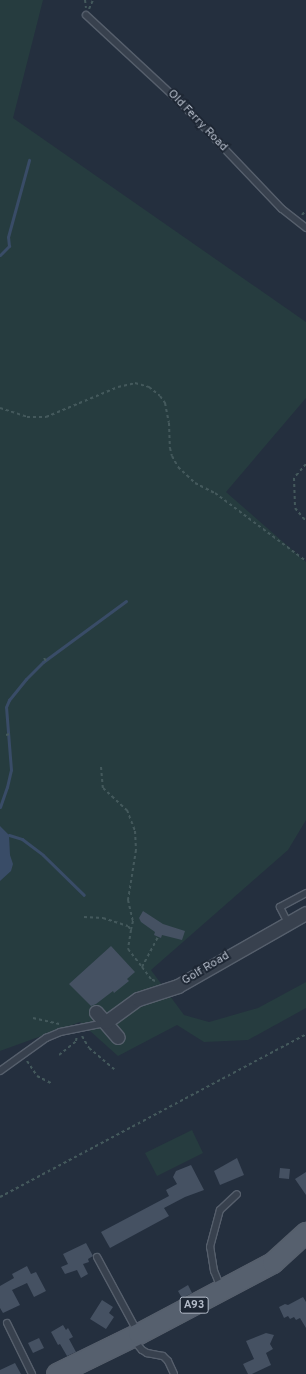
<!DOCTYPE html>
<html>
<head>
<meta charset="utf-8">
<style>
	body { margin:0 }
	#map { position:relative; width:306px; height:1374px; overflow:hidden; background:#242f3e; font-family:Overpass,sans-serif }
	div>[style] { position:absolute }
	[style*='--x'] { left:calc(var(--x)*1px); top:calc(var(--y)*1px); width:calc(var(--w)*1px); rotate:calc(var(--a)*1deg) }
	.green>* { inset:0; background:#263c3f }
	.water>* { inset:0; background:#394c67 }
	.stream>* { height:3px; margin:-1.5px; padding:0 1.5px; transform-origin:1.5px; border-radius:1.5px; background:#394c67 }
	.building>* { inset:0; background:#455162 }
	.path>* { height:2px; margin-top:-1px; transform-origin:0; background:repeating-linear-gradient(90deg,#44595c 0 3px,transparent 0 6px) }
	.roads { filter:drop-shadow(1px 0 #565f6c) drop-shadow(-1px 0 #565f6c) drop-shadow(0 1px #565f6c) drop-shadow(0 -1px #565f6c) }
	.lane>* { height:6px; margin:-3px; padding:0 3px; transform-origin:3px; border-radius:3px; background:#38414e }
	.street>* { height:13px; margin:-6.5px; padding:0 6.5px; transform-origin:6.5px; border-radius:6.5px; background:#38414e }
	.primary>* { height:20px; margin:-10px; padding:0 10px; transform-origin:10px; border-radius:10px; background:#56606e }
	span { translate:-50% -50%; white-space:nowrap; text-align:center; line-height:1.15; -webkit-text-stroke:4px #1d2633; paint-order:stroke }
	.shield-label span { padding:1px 3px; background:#1d2633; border:1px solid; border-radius:3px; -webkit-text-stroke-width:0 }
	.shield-label { font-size:11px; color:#b4bcc9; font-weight:700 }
	.street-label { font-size:12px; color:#b4bcc9 }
</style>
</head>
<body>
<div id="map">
	<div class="green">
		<div style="clip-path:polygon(0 0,43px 0,13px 118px,306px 322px,306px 398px,226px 492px,306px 562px,306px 820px,288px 850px,151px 970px,184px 1015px,209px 1022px,258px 1008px,306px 982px,306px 1008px,248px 1040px,204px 1042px,177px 1025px,118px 1056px,80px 1022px,0 1051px)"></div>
		<div style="clip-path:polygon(192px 1130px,203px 1153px,157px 1176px,145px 1153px)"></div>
	</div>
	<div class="water">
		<div style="clip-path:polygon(0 826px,9px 835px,10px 855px,13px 864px,11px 871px,0 881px)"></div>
	</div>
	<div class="stream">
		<div style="--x:0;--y:255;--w:13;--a:-45"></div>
		<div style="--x:9;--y:246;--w:9;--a:-96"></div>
		<div style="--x:8;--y:237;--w:80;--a:-74.7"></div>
		<div style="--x:0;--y:807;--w:21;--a:-71"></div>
		<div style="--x:7;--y:787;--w:17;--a:-77"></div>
		<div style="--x:11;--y:770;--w:63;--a:-94.5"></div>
		<div style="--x:6;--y:707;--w:8;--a:-67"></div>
		<div style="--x:9;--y:700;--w:27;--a:-51"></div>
		<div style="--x:26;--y:679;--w:24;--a:-45"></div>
		<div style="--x:43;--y:662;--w:103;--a:-36.3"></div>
		<div style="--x:9;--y:835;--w:14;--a:17"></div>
		<div style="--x:22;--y:839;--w:26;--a:37"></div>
		<div style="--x:43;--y:855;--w:57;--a:44.3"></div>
	</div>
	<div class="building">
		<div style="clip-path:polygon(143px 911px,163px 924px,185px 931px,182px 940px,162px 935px,161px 938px,154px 935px,155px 932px,141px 922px,139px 918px)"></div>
		<div style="clip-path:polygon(111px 946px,135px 972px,127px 979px,129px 981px,114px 993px,113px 991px,96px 1004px,91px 1006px,69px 984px)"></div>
		<div style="clip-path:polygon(237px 1158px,244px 1175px,220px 1185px,214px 1171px)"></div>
		<div style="clip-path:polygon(191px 1165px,204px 1190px,185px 1197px,164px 1208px,169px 1216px,110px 1248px,101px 1232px,169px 1196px,166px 1190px,177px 1184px,173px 1177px,176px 1171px)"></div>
		<div style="clip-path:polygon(280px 1168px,290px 1169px,289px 1179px,279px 1178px)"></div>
		<div style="clip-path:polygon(306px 1172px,306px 1195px,295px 1179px)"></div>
		<div style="clip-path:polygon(86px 1243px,93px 1256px,88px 1259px,89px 1262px,83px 1264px,88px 1274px,81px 1278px,77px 1270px,65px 1274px,61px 1267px,68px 1264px,63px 1254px)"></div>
		<div style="clip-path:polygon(27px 1266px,31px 1274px,36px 1272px,46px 1291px,34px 1297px,27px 1283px,12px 1290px,20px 1305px,3px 1313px,0 1308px,0 1286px,14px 1278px,12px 1274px)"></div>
		<div style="clip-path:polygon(188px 1285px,192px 1293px,182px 1298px,178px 1291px)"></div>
		<div style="clip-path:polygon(303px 1297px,306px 1302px,306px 1328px,300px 1318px,296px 1320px,294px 1317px,290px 1319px,288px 1316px,284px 1318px,279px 1307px,285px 1304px,288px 1305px)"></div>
		<div style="clip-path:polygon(102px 1300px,113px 1307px,109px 1313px,114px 1317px,106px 1329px,90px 1319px)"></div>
		<div style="clip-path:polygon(63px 1325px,66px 1330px,68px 1328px,73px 1337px,69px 1339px,76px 1352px,67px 1356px,60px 1344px,58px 1345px,51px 1332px)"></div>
		<div style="clip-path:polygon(266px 1333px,274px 1335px,270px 1344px,273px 1349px,266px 1353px,271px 1365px,252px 1374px,248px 1374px,243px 1364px,254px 1359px,246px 1341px)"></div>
		<div style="clip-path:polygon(39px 1338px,44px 1348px,33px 1353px,28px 1343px)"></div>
		<div style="clip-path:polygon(15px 1363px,21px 1374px,0 1374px,0 1370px)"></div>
	</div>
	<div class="path">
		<div style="--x:85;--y:0;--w:8;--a:83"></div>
		<div style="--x:89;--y:9;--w:10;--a:-66"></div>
		<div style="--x:302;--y:215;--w:6;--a:-51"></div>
		<div style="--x:0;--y:408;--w:28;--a:18"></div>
		<div style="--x:27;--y:417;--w:19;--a:0"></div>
		<div style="--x:46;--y:417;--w:78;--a:-22.6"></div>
		<div style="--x:118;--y:387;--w:17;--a:-13"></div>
		<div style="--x:135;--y:383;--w:15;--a:16"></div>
		<div style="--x:149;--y:387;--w:14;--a:39"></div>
		<div style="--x:160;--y:396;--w:9;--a:54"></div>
		<div style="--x:165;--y:403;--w:20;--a:79"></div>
		<div style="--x:169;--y:423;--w:25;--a:88"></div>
		<div style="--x:170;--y:448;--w:8;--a:76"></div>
		<div style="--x:172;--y:456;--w:13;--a:61"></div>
		<div style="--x:178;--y:467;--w:23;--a:43"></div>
		<div style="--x:195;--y:483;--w:22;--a:27"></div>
		<div style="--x:215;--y:493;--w:114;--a:36.8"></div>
		<div style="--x:306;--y:464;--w:18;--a:131"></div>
		<div style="--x:294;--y:478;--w:30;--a:88"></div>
		<div style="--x:295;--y:508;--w:17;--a:50"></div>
		<div style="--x:44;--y:658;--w:5;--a:53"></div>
		<div style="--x:6;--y:735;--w:4;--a:-14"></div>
		<div style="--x:101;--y:767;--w:21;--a:85"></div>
		<div style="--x:103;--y:788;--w:33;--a:43"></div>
		<div style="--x:127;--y:810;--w:22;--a:69"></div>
		<div style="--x:135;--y:831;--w:19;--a:87"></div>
		<div style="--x:136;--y:850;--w:51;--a:99.1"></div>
		<div style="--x:128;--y:900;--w:22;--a:77"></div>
		<div style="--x:133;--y:921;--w:9;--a:103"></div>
		<div style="--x:84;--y:917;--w:19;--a:3"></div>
		<div style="--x:103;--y:918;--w:26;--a:18"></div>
		<div style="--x:128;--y:926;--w:5;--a:53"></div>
		<div style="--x:131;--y:930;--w:19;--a:99"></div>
		<div style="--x:128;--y:949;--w:23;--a:52"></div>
		<div style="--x:155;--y:981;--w:4;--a:-153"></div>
		<div style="--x:151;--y:979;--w:15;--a:-127"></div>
		<div style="--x:142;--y:967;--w:34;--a:-62"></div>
		<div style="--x:33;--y:1018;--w:27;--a:13"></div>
		<div style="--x:82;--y:1036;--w:14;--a:60"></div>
		<div style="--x:89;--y:1048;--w:33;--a:40"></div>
		<div style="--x:59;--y:1055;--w:22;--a:-39"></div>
		<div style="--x:76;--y:1041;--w:6;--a:-81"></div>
		<div style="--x:27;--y:1061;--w:18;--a:56"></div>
		<div style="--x:37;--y:1076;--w:16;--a:27"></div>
		<div style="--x:0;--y:1197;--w:347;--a:-28"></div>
	</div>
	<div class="roads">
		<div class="lane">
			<div style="--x:86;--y:15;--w:127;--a:42.8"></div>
			<div style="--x:179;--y:101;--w:149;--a:46.4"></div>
			<div style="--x:282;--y:209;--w:31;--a:38"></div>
			<div style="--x:288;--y:923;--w:18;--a:-117"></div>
			<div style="--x:280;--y:907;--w:30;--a:-28"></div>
			<div style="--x:0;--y:1071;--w:57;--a:-35.7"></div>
			<div style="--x:46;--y:1038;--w:15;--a:-23"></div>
			<div style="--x:60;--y:1032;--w:46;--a:-11.3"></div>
			<div style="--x:97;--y:1257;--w:84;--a:61.6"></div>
			<div style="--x:221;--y:1288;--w:18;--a:-112"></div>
			<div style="--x:214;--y:1271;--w:24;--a:-99"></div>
			<div style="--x:210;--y:1247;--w:38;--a:-75"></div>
			<div style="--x:220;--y:1210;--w:23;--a:-43"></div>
			<div style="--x:7;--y:1323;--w:57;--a:63.9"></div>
			<div style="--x:133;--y:1339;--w:14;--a:51"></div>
			<div style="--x:142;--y:1350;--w:6;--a:31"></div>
			<div style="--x:147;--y:1353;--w:16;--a:11"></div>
			<div style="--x:163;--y:1356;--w:7;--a:45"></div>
			<div style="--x:168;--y:1361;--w:14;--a:65"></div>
		</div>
		<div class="street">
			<div style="--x:96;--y:1012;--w:33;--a:49"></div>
			<div style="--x:106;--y:1022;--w:39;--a:-36"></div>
			<div style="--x:138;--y:999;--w:42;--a:-18"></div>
			<div style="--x:178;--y:986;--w:147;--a:-29.7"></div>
		</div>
		<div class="primary">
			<div style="--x:57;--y:1374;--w:91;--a:-26"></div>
			<div style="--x:139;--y:1334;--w:152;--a:-27.9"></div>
			<div style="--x:273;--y:1263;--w:45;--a:-42.3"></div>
		</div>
	</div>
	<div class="shield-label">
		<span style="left:194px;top:1305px">A93</span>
	</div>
	<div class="street-label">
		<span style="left:197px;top:121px;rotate:46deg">Old Ferry Road</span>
		<span style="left:206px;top:969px;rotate:-31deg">Golf Road</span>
	</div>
</div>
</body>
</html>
